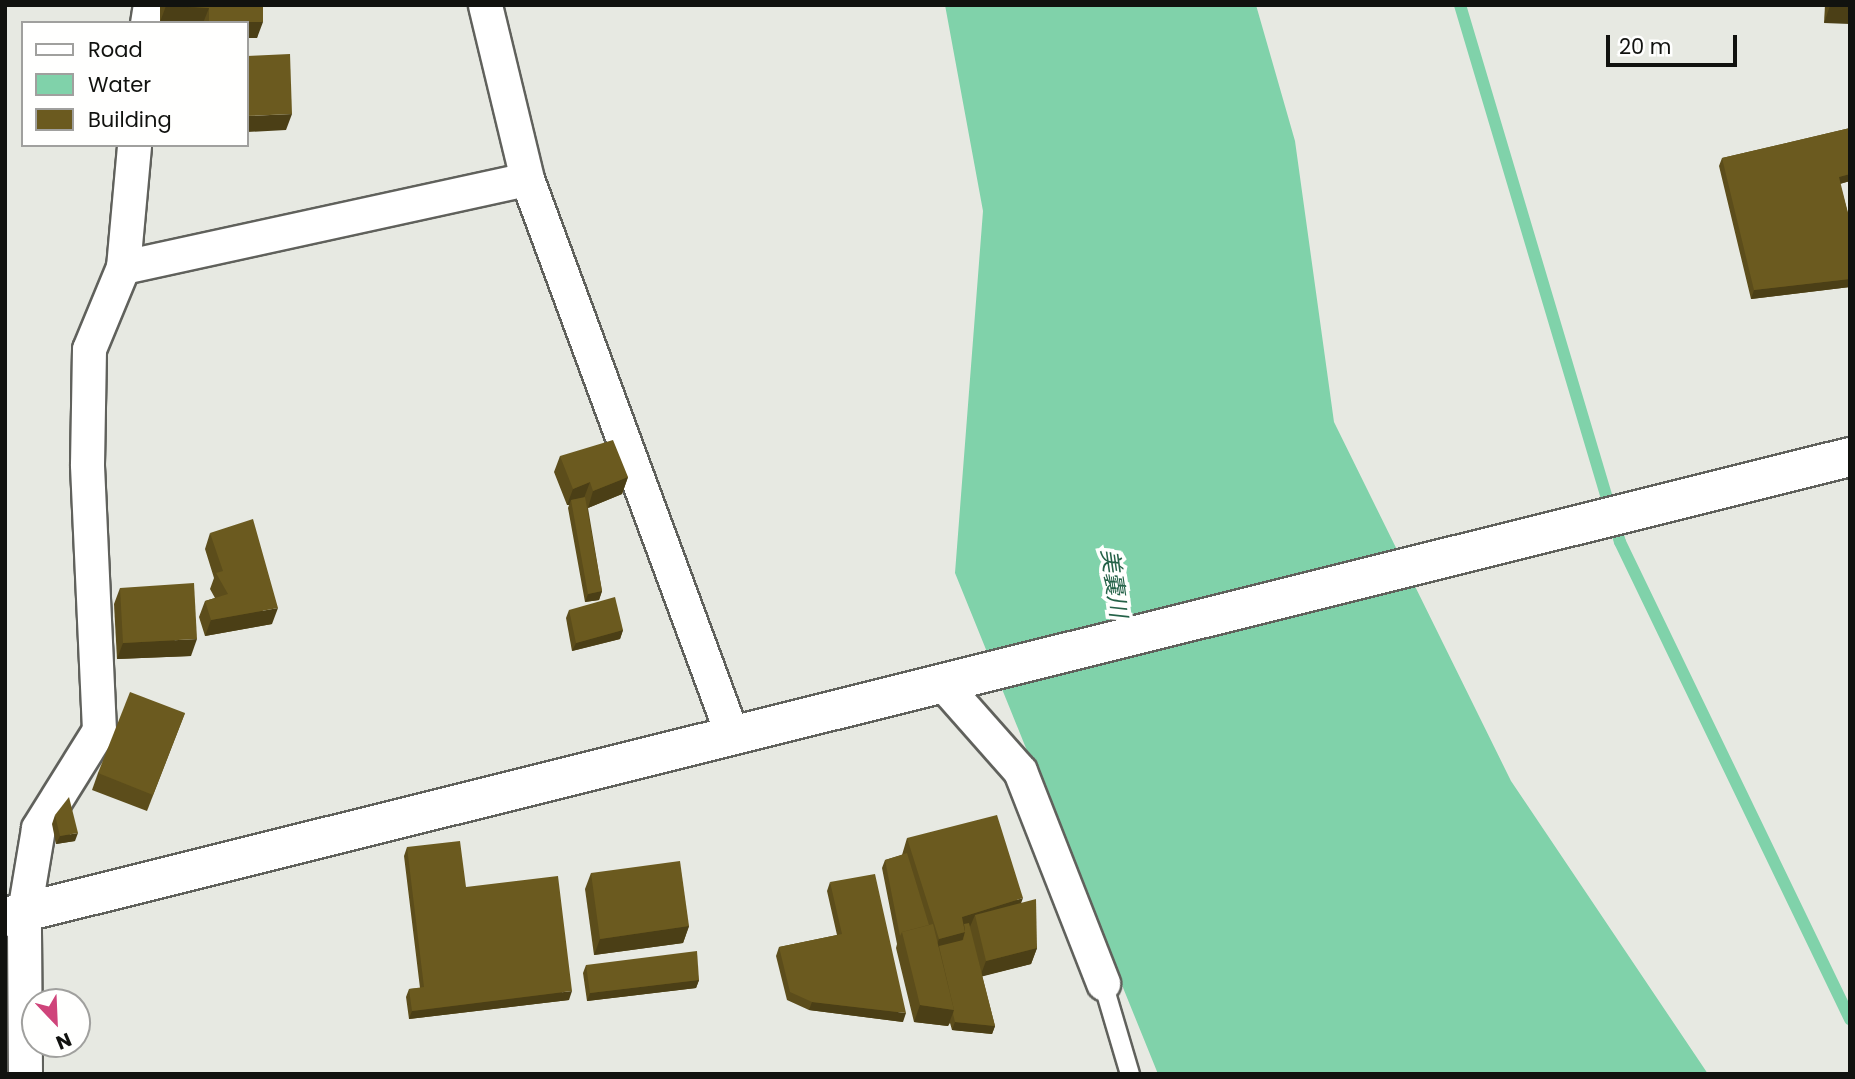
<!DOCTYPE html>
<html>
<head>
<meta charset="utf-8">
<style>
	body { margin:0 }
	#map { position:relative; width:1855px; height:1079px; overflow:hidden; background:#e7e9e2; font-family:Poppins,"Noto Sans JP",sans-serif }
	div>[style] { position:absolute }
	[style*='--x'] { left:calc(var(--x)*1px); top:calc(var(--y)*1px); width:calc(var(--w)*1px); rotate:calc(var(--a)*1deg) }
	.water>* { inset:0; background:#80d2aa }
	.stream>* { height:12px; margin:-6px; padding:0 6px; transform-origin:6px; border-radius:6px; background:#80d2aa }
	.roads { filter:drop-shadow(2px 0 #60615c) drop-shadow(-2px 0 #60615c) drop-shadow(0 2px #60615c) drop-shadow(0 -2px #60615c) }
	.lane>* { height:18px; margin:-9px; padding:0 9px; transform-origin:9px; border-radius:9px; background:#fff }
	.street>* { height:33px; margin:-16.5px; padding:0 16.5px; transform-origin:16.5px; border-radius:16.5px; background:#fff }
	.secondary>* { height:38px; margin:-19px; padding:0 19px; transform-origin:19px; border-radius:19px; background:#fff }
	.wall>* { inset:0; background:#5c4d1b }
	.shaded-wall>* { inset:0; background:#4b3f16 }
	.building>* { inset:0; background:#6b5a1f }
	span { translate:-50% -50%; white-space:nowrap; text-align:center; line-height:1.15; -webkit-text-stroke:7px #fffffe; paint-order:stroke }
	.water-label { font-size:23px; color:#256248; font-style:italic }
	.frame { position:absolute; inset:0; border:7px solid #11120f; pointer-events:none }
	.legend { position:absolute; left:21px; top:21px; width:228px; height:126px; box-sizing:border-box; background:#fffffe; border:2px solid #a0a09e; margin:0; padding:9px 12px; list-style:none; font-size:21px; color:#11120f }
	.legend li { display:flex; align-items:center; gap:14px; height:35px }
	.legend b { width:35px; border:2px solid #a0a09e }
	.north { position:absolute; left:21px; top:988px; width:70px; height:70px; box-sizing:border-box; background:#fffffe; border:2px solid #a0a09e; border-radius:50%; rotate:157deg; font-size:19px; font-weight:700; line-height:28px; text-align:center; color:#11120f }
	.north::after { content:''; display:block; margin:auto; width:24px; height:32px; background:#cf447a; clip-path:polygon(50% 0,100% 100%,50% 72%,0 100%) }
	.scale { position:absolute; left:1606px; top:35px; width:131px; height:32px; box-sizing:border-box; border:4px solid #11120f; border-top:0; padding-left:9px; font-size:21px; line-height:24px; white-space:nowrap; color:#11120f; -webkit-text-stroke:5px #fffffe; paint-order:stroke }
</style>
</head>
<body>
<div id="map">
	<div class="water">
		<div style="clip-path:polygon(945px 5px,1256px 5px,1295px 141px,1334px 422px,1511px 781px,1708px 1074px,1158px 1074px,955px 573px,983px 211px)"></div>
	</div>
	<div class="stream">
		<div style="--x:1460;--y:5;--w:560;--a:73.41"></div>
		<div style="--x:1620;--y:542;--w:530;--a:64.26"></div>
	</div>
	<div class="roads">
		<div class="lane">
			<div style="--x:1103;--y:983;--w:95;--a:73.5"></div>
		</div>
		<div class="street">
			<div style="--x:485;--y:5;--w:179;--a:76.4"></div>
			<div style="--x:527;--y:179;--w:589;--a:69.75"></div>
			<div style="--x:147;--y:23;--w:18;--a:-81"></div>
			<div style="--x:123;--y:267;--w:413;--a:-12.3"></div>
			<div style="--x:943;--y:684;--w:116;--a:48.5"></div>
			<div style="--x:1020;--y:771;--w:228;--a:68.6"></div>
			<div style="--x:25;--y:1074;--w:162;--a:-90.4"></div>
			<div style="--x:24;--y:912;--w:85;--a:-80.5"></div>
			<div style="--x:38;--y:828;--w:115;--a:-58.1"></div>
			<div style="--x:99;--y:730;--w:266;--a:-92.6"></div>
			<div style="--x:87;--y:464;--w:115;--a:-89"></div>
			<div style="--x:89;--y:349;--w:89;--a:-67.5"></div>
			<div style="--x:123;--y:267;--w:122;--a:-84.8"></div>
		</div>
		<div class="secondary">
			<div style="--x:5;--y:917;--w:1901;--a:-14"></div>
		</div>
	</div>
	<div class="wall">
		<div style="clip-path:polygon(160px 5px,263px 5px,257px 38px,247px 23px,160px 22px)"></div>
		<div style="clip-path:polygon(1825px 5px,1850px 5px,1824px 23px)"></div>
		<div style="clip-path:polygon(1850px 128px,1850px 181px,1840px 184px,1850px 221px,1850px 287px,1751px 299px,1719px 166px,1722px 158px)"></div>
		<div style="clip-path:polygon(560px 456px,628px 477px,622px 494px,588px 508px,602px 591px,599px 600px,585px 602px,568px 508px,569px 505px,567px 505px,554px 472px)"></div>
		<div style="clip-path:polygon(210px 533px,272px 624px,205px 636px,199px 617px,205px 601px,215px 598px,210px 589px,214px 578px,205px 549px)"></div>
		<div style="clip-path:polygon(120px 588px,191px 656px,117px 659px,114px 604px)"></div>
		<div style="clip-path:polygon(569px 610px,623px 630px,620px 639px,572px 651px,566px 618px)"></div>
		<div style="clip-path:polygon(185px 713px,147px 811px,92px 790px,98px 773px)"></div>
		<div style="clip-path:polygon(55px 815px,75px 841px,56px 844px,52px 824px)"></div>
		<div style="clip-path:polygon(907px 838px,1021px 903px,1037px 948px,1031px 964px,982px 976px,995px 1026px,992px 1034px,952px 1030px,950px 1023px,948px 1026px,914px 1022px,896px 948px,897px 944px,882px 868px,885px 860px,902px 855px)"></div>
		<div style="clip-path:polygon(407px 847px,466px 887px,569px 1000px,409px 1019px,406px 997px,409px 989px,420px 988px,404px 856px)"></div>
		<div style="clip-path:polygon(591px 873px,689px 926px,683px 943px,594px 955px,585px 889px)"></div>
		<div style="clip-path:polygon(830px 882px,903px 1022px,809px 1010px,787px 1000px,776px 956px,779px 947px,837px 935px,827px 891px)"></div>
		<div style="clip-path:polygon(586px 965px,699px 980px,696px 988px,587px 1001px,583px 973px)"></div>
	</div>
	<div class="shaded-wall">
		<div style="clip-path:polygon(166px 6px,209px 8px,203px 23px,160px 22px)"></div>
		<div style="clip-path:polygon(1830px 6px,1850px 7px,1850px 24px,1824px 23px)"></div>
		<div style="clip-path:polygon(209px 22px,263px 22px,257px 38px,247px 38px,247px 23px,209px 23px)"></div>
		<div style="clip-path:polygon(292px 114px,286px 130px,247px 132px,247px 116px)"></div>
		<div style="clip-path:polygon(1850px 174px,1850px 181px,1835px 185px,1839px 177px)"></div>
		<div style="clip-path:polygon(1850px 279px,1850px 287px,1751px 299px,1754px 290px)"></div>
		<div style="clip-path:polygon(628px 477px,622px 494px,588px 508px,593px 491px)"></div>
		<div style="clip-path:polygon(590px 482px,584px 498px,571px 500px,569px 505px,567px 505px,573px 489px)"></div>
		<div style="clip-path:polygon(602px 591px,599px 600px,585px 602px,588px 594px)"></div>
		<div style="clip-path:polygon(278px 608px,272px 624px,205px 636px,211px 620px)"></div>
		<div style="clip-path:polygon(623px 630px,620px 639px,572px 651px,576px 643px)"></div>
		<div style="clip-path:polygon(197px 639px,191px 656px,117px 659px,123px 643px)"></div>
		<div style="clip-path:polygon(78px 833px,75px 841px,56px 844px,60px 836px)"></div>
		<div style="clip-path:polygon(1023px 898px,1017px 914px,975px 915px,969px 929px,961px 932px,962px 917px)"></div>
		<div style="clip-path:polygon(689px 926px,683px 943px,594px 955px,600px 939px)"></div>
		<div style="clip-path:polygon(965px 932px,960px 948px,936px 947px,939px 939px)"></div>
		<div style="clip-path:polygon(1037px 948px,1031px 964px,980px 977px,986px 961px)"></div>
		<div style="clip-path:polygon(699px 980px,696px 988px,587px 1001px,590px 993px)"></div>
		<div style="clip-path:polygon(572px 991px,569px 1000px,409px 1019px,412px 1011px)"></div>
		<div style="clip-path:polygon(812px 1002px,906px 1013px,903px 1022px,809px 1010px)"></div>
		<div style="clip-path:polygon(920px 1005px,954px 1010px,948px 1026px,914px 1022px)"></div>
		<div style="clip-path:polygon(955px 1022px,995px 1026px,992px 1034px,952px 1030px)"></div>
	</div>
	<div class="building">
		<div style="clip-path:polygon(166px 5px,263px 5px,263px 22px,209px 22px,209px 8px)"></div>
		<div style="clip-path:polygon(1830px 5px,1850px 5px,1850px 7px,1830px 6px)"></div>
		<div style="clip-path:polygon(290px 54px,292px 114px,247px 116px,247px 56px)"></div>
		<div style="clip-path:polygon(1850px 128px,1850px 174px,1839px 177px,1850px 221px,1850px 279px,1754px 290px,1722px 158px)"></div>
		<div style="clip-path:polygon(613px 440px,628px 477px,593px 491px,590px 482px,573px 489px,560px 456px)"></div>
		<div style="clip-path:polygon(585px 497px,602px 591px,588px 594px,571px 500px)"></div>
		<div style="clip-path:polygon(253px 519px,278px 608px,211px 620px,205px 601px,228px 594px,216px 573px,223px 571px,210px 533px)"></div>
		<div style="clip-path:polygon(194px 583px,197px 639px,123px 643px,120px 588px)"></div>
		<div style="clip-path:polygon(615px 597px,623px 630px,576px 643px,569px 610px)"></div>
		<div style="clip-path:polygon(130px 692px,185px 713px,153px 795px,98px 773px)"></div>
		<div style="clip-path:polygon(69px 797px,78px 833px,60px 836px,55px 815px)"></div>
		<div style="clip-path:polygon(997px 815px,1023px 898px,962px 917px,965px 932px,939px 939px,907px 838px)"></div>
		<div style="clip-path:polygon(460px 841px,466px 887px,558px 876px,572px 991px,412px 1011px,409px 989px,424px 987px,407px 847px)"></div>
		<div style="clip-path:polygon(907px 853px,929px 925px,902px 932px,900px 936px,885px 860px)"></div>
		<div style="clip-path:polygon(680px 861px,689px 926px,600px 939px,591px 873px)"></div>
		<div style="clip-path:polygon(875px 874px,906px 1013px,812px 1002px,790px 992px,779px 947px,842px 934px,830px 882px)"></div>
		<div style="clip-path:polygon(1036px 899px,1037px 948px,986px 961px,975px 915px)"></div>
		<div style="clip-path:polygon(969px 923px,995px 1026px,955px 1022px,953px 1014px,954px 1010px,939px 946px,963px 940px,965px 932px,964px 924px)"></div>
		<div style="clip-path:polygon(933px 924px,954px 1010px,920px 1005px,902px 932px)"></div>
		<div style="clip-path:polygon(697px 951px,699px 980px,590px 993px,586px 965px)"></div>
	</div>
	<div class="water-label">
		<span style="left:1114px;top:583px;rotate:82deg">美嚢川</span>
	</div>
	<div class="frame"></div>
	<ul class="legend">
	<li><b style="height:9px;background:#fff"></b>Road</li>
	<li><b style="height:19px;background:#80d2aa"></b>Water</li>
	<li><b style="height:19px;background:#6b5a1f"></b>Building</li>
	</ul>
	<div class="north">N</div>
	<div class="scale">20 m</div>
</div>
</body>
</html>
